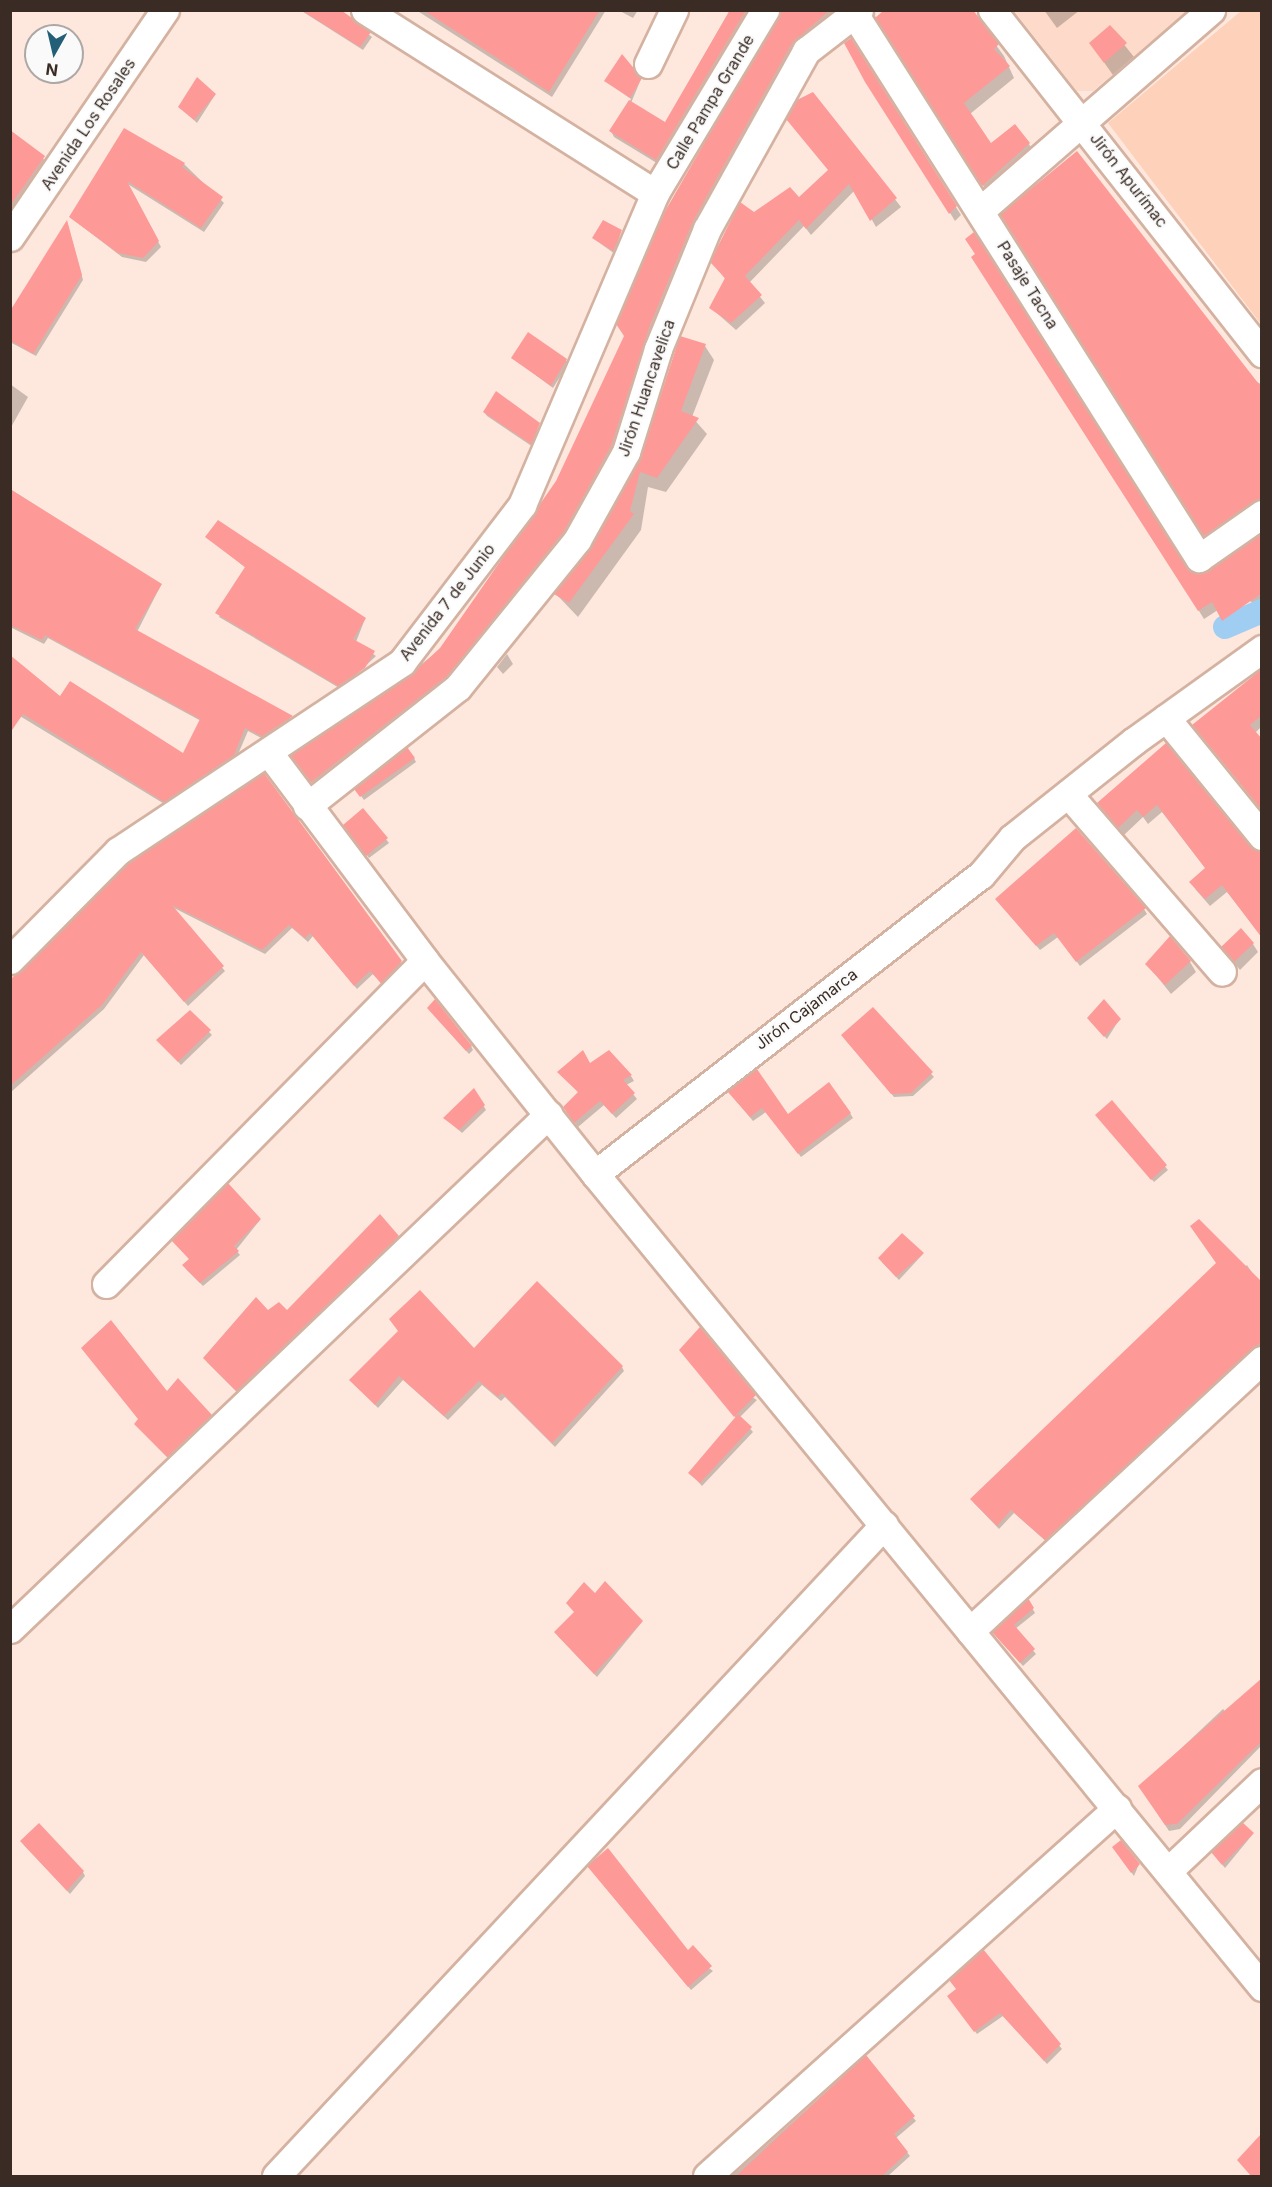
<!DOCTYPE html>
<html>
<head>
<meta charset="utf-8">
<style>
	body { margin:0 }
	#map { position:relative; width:1272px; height:2187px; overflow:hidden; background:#fee8dd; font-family:Inter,sans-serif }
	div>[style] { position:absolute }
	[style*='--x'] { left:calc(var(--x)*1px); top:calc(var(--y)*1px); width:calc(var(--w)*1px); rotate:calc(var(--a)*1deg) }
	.built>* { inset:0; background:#fddac9 }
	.green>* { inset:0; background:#fdd1ba }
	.shadow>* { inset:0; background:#0003 }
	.canal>* { height:24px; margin:-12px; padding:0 12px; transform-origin:12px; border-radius:12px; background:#a0cef3 }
	.building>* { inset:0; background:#fd9a98 }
	.roads { filter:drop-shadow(2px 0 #d4b2a1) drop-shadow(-2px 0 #d4b2a1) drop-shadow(0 2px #d4b2a1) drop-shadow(0 -2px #d4b2a1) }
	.minor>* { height:27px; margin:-13.5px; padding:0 13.5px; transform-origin:13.5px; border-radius:13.5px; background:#fff }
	span { translate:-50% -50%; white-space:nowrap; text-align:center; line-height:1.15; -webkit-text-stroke:4.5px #fafafa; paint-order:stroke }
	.street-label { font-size:16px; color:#3a2c25 }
	.frame { position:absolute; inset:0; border:12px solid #3a2c25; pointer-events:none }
	.north { position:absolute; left:24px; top:24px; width:60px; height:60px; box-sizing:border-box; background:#fafafa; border:2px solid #ada8a5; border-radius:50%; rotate:188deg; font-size:16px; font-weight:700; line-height:24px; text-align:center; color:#3a2c25 }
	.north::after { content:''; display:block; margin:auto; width:21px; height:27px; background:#235f77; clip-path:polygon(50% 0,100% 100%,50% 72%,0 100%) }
</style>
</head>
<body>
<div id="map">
	<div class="built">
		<div style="clip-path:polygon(1014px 11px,1187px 11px,1093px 91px,1077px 91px)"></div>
	</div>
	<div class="green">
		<div style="clip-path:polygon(1241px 11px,1261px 11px,1261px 324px,1108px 123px)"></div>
	</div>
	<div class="shadow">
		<div style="clip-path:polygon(300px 10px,336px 10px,372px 37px,363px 50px)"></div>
		<div style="clip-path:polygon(416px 10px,606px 10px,552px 97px)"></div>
		<div style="clip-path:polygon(618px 10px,638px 10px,633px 18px)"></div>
		<div style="clip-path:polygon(730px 10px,752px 10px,660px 165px,614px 137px,611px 131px,631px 99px,606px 81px,641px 79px,631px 103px,665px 124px)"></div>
		<div style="clip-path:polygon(782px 10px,840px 10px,795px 49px,614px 452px,566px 537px,450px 681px,315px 787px,295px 761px,441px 649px,558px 481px)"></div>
		<div style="clip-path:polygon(883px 10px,970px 10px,1004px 56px,1014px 78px,970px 114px,991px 145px,1029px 144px,1035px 155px,989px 195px,884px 29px)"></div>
		<div style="clip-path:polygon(1044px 10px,1080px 10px,1057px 28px)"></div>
		<div style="clip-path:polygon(1110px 27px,1134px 57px,1113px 75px,1091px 44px)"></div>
		<div style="clip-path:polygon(850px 40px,961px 215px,955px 221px,846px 44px)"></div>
		<div style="clip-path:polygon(813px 94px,901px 207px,876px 227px,855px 190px,811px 235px,804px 226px,749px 283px,765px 303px,736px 330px,711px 308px,726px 280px,712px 262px,754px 214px,799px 199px,829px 171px)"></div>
		<div style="clip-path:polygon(215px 95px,197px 123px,180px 107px)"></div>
		<div style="clip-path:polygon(125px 130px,184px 164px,224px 203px,204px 232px,126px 183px,161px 247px,146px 262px,122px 257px,70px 217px)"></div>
		<div style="clip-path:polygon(10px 132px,46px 161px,10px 212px)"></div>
		<div style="clip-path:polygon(1006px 221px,1262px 385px,1262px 507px,1208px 541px)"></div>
		<div style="clip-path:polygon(67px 222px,83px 280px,36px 356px,10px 342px,10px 314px)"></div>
		<div style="clip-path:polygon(621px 231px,615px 254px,594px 239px)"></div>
		<div style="clip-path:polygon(705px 346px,714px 360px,692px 417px,707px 434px,666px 492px,648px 487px,641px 530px,578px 617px,556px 594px,592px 549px)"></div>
		<div style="clip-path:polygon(513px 358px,566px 360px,568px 364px,553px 388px)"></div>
		<div style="clip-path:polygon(1051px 373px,1185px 568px,1199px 575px,1221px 608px,1204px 619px)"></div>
		<div style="clip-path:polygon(10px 384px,28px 397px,10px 429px)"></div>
		<div style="clip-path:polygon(484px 412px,539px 424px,533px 447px,487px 416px)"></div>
		<div style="clip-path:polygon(10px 489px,161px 585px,137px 632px,294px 721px,265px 740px,248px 731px,236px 759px,166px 805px,10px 710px,60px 698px,184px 755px,201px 721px,48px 638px,44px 644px,10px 627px)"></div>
		<div style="clip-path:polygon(1262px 535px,1262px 603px,1256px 607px,1222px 572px)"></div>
		<div style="clip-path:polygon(207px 537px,365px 619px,356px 642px,376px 656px,341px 689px,219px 617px,246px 568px)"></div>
		<div style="clip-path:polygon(507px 654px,513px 664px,503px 674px,497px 667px)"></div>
		<div style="clip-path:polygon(1262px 711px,1262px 726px,1255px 733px,1262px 741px,1262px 811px,1194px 725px)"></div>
		<div style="clip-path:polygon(1166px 745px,1249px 847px,1260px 934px,1227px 892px,1210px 906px,1196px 890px,1191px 882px,1206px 869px,1162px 812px,1148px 824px,1143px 817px,1124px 835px,1099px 804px)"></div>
		<div style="clip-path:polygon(414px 758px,416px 762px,364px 800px,356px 789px)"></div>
		<div style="clip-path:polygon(264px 775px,404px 967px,384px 987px,373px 974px,357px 989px,313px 936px,308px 942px,292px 928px,265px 954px,172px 907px,225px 971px,188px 1006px,144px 955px,104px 1009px,10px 1093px,10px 981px)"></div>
		<div style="clip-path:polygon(363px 810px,389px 843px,369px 858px,347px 829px)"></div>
		<div style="clip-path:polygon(1000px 904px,1144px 909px,1147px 914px,1080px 966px,1058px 937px,1040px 950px)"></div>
		<div style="clip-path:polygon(1253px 944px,1258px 952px,1240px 970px,1223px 948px)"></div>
		<div style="clip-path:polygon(1190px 962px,1196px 972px,1171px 994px,1147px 964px)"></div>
		<div style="clip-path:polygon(873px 1009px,934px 1077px,913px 1096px,894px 1097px,845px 1039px)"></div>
		<div style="clip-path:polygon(190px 1012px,212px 1035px,181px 1065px,158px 1040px)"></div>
		<div style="clip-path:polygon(431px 1012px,471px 1046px,473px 1050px,469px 1054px)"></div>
		<div style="clip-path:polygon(1119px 1020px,1107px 1039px,1091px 1022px)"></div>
		<div style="clip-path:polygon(559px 1072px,631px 1076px,634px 1081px,626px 1085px,637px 1099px,616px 1118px,604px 1105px,578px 1127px,568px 1113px,579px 1093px)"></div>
		<div style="clip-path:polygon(474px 1090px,486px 1110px,462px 1133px,445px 1118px)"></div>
		<div style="clip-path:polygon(732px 1096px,788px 1116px,850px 1113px,853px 1118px,801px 1157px,766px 1112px,753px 1121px)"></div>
		<div style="clip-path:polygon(1111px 1102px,1168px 1170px,1154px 1182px,1099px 1119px)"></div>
		<div style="clip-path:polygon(260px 1220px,236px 1250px,240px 1255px,203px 1286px,186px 1269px,190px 1260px,173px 1241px)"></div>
		<div style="clip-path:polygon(398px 1236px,400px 1240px,239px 1394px,207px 1362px,267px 1312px,287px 1312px)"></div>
		<div style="clip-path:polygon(923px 1254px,899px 1280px,882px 1262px)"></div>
		<div style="clip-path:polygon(1247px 1265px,1262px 1288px,1262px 1348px,1048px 1543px,1014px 1513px,999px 1529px,974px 1503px,972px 1500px)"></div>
		<div style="clip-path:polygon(400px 1332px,474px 1350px,622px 1367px,624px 1371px,555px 1447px,505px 1397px,501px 1401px,482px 1385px,448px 1420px,403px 1380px,378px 1408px,351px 1380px)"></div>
		<div style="clip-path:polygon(683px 1354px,757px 1400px,740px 1417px,753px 1432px,702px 1486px,690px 1473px,736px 1418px)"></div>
		<div style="clip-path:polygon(167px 1394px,213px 1419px,170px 1460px,135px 1424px)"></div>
		<div style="clip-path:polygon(1028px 1601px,1035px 1613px,1015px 1629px,1036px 1654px,1023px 1666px,996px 1636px)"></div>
		<div style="clip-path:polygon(642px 1622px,597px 1677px,558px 1636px)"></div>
		<div style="clip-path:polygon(1262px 1686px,1262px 1745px,1180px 1829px,1169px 1831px,1140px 1787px,1223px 1709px,1228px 1714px)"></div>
		<div style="clip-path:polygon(1253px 1834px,1225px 1868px,1215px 1856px)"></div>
		<div style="clip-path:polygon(24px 1845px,83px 1872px,85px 1876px,70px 1894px)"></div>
		<div style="clip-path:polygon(1116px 1851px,1139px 1864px,1134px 1876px)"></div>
		<div style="clip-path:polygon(591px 1870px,687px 1952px,713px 1971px,691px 1990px)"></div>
		<div style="clip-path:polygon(983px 1951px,1062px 2049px,1047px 2064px,1003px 2016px,977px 2034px,952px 2000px)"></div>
		<div style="clip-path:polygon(865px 2057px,916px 2121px,896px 2138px,910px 2156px,888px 2176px,732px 2176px)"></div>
	</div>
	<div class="canal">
		<div style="--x:1225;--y:627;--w:40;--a:-23.4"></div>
	</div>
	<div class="building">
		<div style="clip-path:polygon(301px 10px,341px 10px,371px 32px,360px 47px)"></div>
		<div style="clip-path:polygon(423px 10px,600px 10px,549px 92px)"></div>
		<div style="clip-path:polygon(730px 10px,746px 10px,656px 160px,609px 131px,629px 100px,665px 122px)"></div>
		<div style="clip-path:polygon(781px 10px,830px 10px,792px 43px,693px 221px,650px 325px,611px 446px,564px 531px,447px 676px,311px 782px,290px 755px,411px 675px,440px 648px,556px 481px,624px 336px,616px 324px,664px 213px)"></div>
		<div style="clip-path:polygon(884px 10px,973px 10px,999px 44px,994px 49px,1010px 66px,964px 103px,991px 143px,1015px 124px,1030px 143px,982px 186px,875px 18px)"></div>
		<div style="clip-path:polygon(1110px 25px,1127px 43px,1104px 63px,1089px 43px)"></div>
		<div style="clip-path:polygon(851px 38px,957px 206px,949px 214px,865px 82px,844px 43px)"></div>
		<div style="clip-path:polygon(622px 54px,642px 78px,630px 98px,604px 81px)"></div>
		<div style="clip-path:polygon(197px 77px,216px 94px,194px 120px,178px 107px)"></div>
		<div style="clip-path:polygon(813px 92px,897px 198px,870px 221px,849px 184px,806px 229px,799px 220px,745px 276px,762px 295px,731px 323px,709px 308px,725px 278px,710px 262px,740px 202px,754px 212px,790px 187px,799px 197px,828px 170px,786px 119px,797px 100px)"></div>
		<div style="clip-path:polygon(124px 128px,185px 163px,182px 167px,223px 197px,201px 228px,127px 181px,159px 241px,143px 258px,118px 253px,69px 217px)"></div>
		<div style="clip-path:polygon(10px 130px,45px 156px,10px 206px)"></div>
		<div style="clip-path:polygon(1077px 151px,1262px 388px,1262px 498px,1203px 536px,1000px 214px)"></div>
		<div style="clip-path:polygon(67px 220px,82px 275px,33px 354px,10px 340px,10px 311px)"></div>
		<div style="clip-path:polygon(603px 220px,622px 230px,613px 251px,592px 238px)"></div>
		<div style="clip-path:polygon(974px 232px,1186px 566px,1192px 572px,1207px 571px,1262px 534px,1262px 593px,1222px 621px,1212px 602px,1198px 611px,971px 257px,975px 254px,965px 239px)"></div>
		<div style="clip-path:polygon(528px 332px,567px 359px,551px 386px,511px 358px)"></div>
		<div style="clip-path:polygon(680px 336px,706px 344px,681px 411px,699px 418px,657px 478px,640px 472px,630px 511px,634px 514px,569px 603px,554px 594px,591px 548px,640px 459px)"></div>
		<div style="clip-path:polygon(496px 391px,540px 423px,531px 444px,483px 412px)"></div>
		<div style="clip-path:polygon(10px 489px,162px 584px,135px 629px,293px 716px,262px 736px,245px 728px,234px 755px,164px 802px,23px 714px,10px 733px,10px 655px,60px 696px,70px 681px,183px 753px,200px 719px,45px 635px,42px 640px,10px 625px)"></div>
		<div style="clip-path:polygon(218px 520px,366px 618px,353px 639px,375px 651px,365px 668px,338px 686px,215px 613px,245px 567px,205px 537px)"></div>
		<div style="clip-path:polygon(1262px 669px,1262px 715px,1250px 725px,1262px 739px,1262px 810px,1192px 725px)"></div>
		<div style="clip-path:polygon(1166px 743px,1250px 846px,1262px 851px,1262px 938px,1222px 885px,1205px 899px,1189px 882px,1205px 868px,1157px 805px,1143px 817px,1137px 810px,1118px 828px,1097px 803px)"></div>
		<div style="clip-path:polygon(407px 747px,415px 758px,360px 797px,354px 789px)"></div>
		<div style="clip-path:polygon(264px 773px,402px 961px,381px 983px,370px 971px,354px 986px,310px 933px,305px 938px,289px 925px,262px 950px,172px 905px,224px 966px,184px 1002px,141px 952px,102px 1005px,10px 1086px,10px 980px,128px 863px)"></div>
		<div style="clip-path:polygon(363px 808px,388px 838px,366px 856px,343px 825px)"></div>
		<div style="clip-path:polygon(1076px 828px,1146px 908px,1076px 962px,1054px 933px,1036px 946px,995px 899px)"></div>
		<div style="clip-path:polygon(1241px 928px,1254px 943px,1234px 962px,1221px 947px)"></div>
		<div style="clip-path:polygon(1170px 936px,1191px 961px,1165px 985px,1145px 964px)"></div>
		<div style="clip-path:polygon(435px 999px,472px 1046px,466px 1051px,427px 1008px)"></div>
		<div style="clip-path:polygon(1104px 999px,1121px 1019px,1104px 1037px,1087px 1018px)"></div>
		<div style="clip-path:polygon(873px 1007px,933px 1072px,911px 1093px,891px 1094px,841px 1035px)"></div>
		<div style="clip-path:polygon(190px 1010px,211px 1030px,178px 1062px,156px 1040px)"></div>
		<div style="clip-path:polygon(583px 1050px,590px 1063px,609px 1050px,632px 1075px,623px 1080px,635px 1093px,612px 1114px,600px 1101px,574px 1123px,563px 1107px,578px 1092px,557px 1072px)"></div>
		<div style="clip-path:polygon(757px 1069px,788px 1114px,829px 1082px,851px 1113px,798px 1154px,762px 1108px,750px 1117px,727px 1091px)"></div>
		<div style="clip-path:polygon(474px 1088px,485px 1105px,459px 1130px,443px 1118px)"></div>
		<div style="clip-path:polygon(1112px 1100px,1167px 1165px,1151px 1180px,1095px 1115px)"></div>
		<div style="clip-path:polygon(228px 1183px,261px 1219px,234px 1246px,239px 1251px,200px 1283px,182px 1265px,189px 1259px,171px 1240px)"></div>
		<div style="clip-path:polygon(380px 1214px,399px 1236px,236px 1391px,203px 1358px,256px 1297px,268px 1310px,279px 1302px,287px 1310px)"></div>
		<div style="clip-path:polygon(1199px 1219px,1262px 1282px,1262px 1341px,1045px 1540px,1011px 1510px,997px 1526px,970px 1499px,1216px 1263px,1190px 1226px)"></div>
		<div style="clip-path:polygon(902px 1233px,924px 1253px,896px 1277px,878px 1258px)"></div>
		<div style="clip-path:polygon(537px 1281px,623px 1366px,552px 1443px,502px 1393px,498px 1397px,479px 1381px,444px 1416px,399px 1376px,375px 1405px,349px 1380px,398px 1331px,389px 1319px,420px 1290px,474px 1348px)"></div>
		<div style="clip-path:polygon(111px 1320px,167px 1391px,178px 1378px,212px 1415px,167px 1457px,134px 1424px,138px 1419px,81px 1348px)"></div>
		<div style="clip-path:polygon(700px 1327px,756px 1395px,734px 1417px,679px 1350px)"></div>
		<div style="clip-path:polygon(738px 1414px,752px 1427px,700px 1483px,688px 1473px)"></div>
		<div style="clip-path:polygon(605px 1581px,643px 1621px,594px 1674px,554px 1632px,574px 1612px,566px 1603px,584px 1582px,595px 1593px)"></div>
		<div style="clip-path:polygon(1028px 1598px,1034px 1608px,1014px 1625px,1035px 1649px,1020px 1663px,992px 1632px)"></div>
		<div style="clip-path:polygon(1262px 1678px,1262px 1741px,1177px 1824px,1165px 1825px,1138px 1786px)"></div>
		<div style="clip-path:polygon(1242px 1822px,1254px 1833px,1222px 1865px,1211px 1852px)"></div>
		<div style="clip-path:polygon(39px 1823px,84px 1871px,67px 1891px,20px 1841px)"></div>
		<div style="clip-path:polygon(1121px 1840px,1140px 1864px,1131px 1873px,1112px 1847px)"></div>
		<div style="clip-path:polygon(608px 1848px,688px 1950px,693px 1945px,712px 1966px,688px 1987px,587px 1866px)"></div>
		<div style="clip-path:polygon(983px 1949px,1061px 2044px,1044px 2061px,1000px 2013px,974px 2032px,947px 1996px,956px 1989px,949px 1980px)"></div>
		<div style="clip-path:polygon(866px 2055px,915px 2116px,894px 2134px,908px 2152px,882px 2176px,736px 2176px)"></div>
		<div style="clip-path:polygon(1262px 2133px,1262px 2176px,1251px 2176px,1237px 2160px)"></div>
	</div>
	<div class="roads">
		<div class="minor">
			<div style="--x:365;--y:10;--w:343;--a:32.3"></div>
			<div style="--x:992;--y:10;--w:437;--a:51.8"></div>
			<div style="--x:855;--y:15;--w:643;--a:57.65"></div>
			<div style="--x:1199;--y:558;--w:77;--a:-34.9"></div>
			<div style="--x:648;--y:64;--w:60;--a:-64.3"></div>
			<div style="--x:981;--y:210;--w:305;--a:-41"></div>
			<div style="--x:10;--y:237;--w:275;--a:-55.7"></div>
			<div style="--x:1166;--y:718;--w:152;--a:50.9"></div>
			<div style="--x:269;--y:753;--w:260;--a:53.1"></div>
			<div style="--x:425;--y:961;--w:273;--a:51.4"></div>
			<div style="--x:595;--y:1174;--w:1052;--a:50.63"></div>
			<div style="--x:1068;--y:794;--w:235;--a:49.1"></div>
			<div style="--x:307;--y:806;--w:192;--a:-38.2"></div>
			<div style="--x:458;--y:687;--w:189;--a:-51"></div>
			<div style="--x:577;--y:540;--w:101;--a:-60.9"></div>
			<div style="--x:626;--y:452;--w:108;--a:-72.7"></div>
			<div style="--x:658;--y:349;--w:130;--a:-67.8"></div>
			<div style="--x:707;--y:229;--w:204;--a:-60.9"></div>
			<div style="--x:806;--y:51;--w:67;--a:-37.7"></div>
			<div style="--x:10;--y:960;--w:153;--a:-45.3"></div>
			<div style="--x:118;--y:851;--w:341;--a:-33.6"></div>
			<div style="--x:402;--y:662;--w:198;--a:-52.6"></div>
			<div style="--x:522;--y:505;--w:339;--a:-66.9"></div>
			<div style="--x:655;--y:193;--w:214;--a:-59"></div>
			<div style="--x:595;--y:1174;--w:488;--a:-37.8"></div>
			<div style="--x:981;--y:875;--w:48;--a:-50"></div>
			<div style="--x:1012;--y:838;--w:156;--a:-38.5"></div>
			<div style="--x:1134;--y:741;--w:158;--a:-35.7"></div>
			<div style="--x:106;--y:1284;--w:454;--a:-45.4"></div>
			<div style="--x:10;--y:1629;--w:745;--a:-43.7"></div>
			<div style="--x:970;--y:1631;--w:398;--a:-42.9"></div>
			<div style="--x:1168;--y:1871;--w:129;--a:-43.4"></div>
			<div style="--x:276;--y:2176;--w:891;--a:-46.96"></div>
			<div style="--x:707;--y:2176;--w:551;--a:-41.91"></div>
		</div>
	</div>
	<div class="street-label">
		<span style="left:710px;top:102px;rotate:-59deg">Calle Pampa Grande</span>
		<span style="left:88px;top:124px;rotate:-56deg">Avenida Los Rosales</span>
		<span style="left:1129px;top:180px;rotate:52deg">Jirón Apurímac</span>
		<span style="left:1028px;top:285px;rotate:58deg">Pasaje Tacna</span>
		<span style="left:646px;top:388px;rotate:-71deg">Jirón Huancavelica</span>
		<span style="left:447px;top:602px;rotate:-52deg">Avenida 7 de Junio</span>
		<span style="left:806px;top:1009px;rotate:-37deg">Jirón Cajamarca</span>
	</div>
	<div class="frame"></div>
	<div class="north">N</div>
</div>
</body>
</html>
